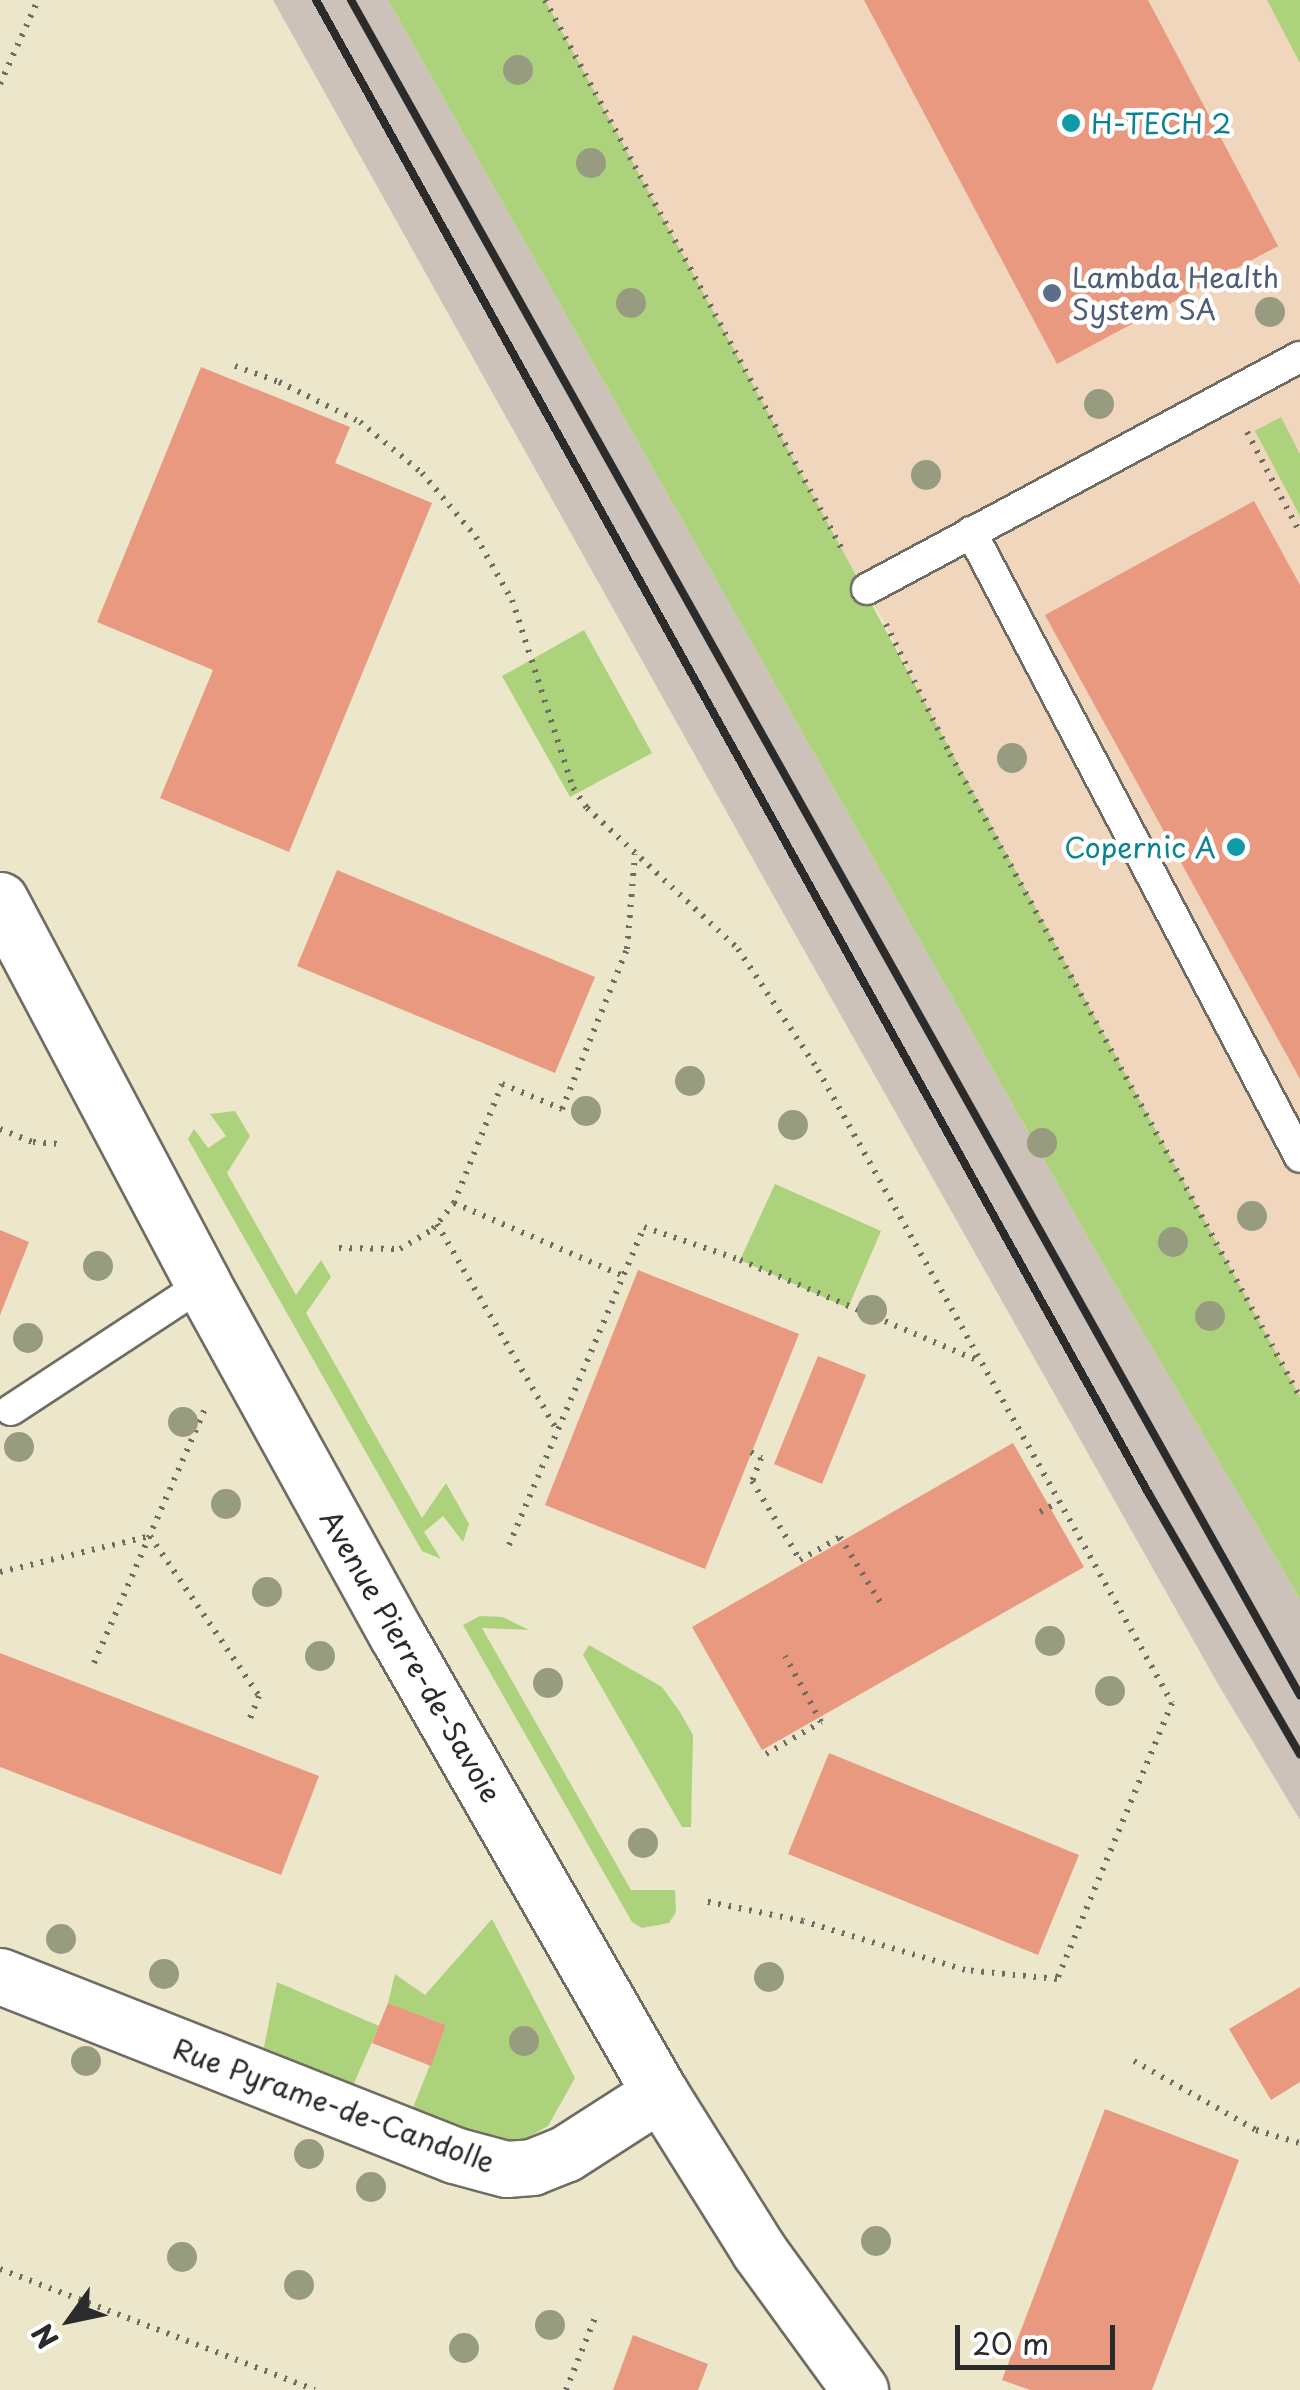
<!DOCTYPE html>
<html>
<head>
<meta charset="utf-8">
<style>
	body { margin:0 }
	#map { position:relative; width:1300px; height:2390px; overflow:hidden; background:#ece7ca; font-family:"Playpen Sans",sans-serif }
	div>[style] { position:absolute }
	[style*='--x'] { left:calc(var(--x)*1px); top:calc(var(--y)*1px); width:calc(var(--w)*1px); rotate:calc(var(--a)*1deg) }
	.built>* { inset:0; background:#efd6bc }
	.industrial>* { inset:0; background:#cdc2b9 }
	.green>* { inset:0; background:#add27c }
	.building>* { inset:0; background:#e9997f }
	.path>* { height:6px; margin-top:-3px; transform-origin:0; background:repeating-linear-gradient(90deg,#6f6d63 0 2.5px,transparent 0 10.5px) }
	.roads { filter:drop-shadow(2px 0 #6f6d63) drop-shadow(-2px 0 #6f6d63) drop-shadow(0 2px #6f6d63) drop-shadow(0 -2px #6f6d63) }
	.lane>* { height:30px; margin:-15px; padding:0 15px; transform-origin:15px; border-radius:15px; background:#fff }
	.street>* { height:55px; margin:-27.5px; padding:0 27.5px; transform-origin:27.5px; border-radius:27.5px; background:#fff }
	.rail>* { height:8px; margin:-4px; padding:0 4px; transform-origin:4px; border-radius:4px; background:#2b2b2b }
	.trees>* { width:30px; height:30px; margin:-15px; border-radius:50%; background:#979b80 }
	.dots>* { width:28px; height:28px; translate:-50% -50%; box-sizing:border-box; border:5px solid #fff; border-radius:50% }
	span { translate:-50% -50%; white-space:nowrap; text-align:center; line-height:1.15; -webkit-text-stroke:9px #fff; paint-order:stroke }
	.culture-label { font-size:28px; color:#0d838f }
	.left { translate:0 -50%; text-align:left }
	.right { translate:-100% -50%; text-align:right }
	.service-label { font-size:28px; color:#4e5e75 }
	.street-label { font-size:28px; color:#2b2b2b }
	.north { position:absolute; left:20px; top:2270px; width:100px; height:100px; -webkit-text-stroke:8px #fff; paint-order:stroke; rotate:237deg; font-size:28px; font-weight:700; line-height:40px; text-align:center; color:#2b2b2b }
	.north::after { content:''; display:block; margin:auto; width:35px; height:45px; background:#2b2b2b; clip-path:polygon(50% 0,100% 100%,50% 72%,0 100%) }
	.scale { position:absolute; left:955px; top:2325px; width:160px; height:45px; box-sizing:border-box; border:5px solid #2b2b2b; border-top:0; padding-left:12px; font-size:30px; line-height:35px; white-space:nowrap; color:#2b2b2b; -webkit-text-stroke:8px #fff; paint-order:stroke }
</style>
</head>
<body>
<div id="map">
	<div class="built">
		<div style="clip-path:polygon(545px 0,1300px 0,1300px 1397px,950px 754px,883px 619px,827px 527px)"></div>
	</div>
	<div class="industrial">
		<div style="clip-path:polygon(273px 0,388px 0,1107px 1271px,1300px 1599px,1300px 1820px,1218px 1684px,782px 911px)"></div>
	</div>
	<div class="green">
		<div style="clip-path:polygon(388px 0,545px 0,1300px 1397px,1300px 1599px,1107px 1271px)"></div>
		<div style="clip-path:polygon(1267px 0,1300px 0,1300px 63px)"></div>
		<div style="clip-path:polygon(1281px 417px,1300px 454px,1300px 516px,1255px 431px)"></div>
		<div style="clip-path:polygon(584px 630px,652px 753px,570px 797px,502px 676px)"></div>
		<div style="clip-path:polygon(235px 1111px,250px 1136px,227px 1173px,296px 1295px,321px 1260px,331px 1277px,306px 1313px,422px 1518px,446px 1483px,469px 1524px,463px 1542px,443px 1516px,424px 1532px,441px 1559px,422px 1551px,188px 1139px,194px 1129px,208px 1148px,226px 1136px,210px 1114px)"></div>
		<div style="clip-path:polygon(775px 1184px,881px 1231px,848px 1308px,740px 1260px)"></div>
		<div style="clip-path:polygon(480px 1616px,503px 1617px,529px 1630px,482px 1628px,631px 1890px,675px 1890px,676px 1912px,669px 1923px,642px 1928px,632px 1922px,463px 1625px)"></div>
		<div style="clip-path:polygon(589px 1645px,662px 1687px,680px 1712px,693px 1735px,691px 1827px,682px 1827px,583px 1655px)"></div>
		<div style="clip-path:polygon(492px 1919px,575px 2078px,548px 2126px,525px 2139px,501px 2141px,412px 2110px,446px 2025px,388px 2003px,395px 1974px,425px 1995px)"></div>
		<div style="clip-path:polygon(277px 1982px,379px 2026px,348px 2097px,261px 2062px)"></div>
	</div>
	<div class="building">
		<div style="clip-path:polygon(864px 0,1148px 0,1278px 246px,1057px 364px)"></div>
		<div style="clip-path:polygon(201px 367px,350px 427px,335px 463px,432px 503px,289px 852px,160px 798px,213px 670px,97px 622px)"></div>
		<div style="clip-path:polygon(1254px 501px,1300px 585px,1300px 1079px,1045px 615px)"></div>
		<div style="clip-path:polygon(337px 870px,595px 977px,555px 1073px,297px 966px)"></div>
		<div style="clip-path:polygon(0 1230px,29px 1242px,0 1315px)"></div>
		<div style="clip-path:polygon(638px 1270px,799px 1334px,705px 1569px,545px 1505px)"></div>
		<div style="clip-path:polygon(818px 1356px,866px 1375px,822px 1484px,774px 1464px)"></div>
		<div style="clip-path:polygon(1013px 1443px,1084px 1567px,762px 1750px,692px 1627px)"></div>
		<div style="clip-path:polygon(0 1653px,319px 1776px,281px 1875px,0 1767px)"></div>
		<div style="clip-path:polygon(829px 1753px,1079px 1855px,1038px 1955px,788px 1854px)"></div>
		<div style="clip-path:polygon(1300px 1987px,1300px 2082px,1271px 2100px,1229px 2029px)"></div>
		<div style="clip-path:polygon(388px 2003px,446px 2025px,431px 2066px,372px 2043px)"></div>
		<div style="clip-path:polygon(1105px 2109px,1239px 2160px,1152px 2390px,1030px 2390px,1002px 2380px)"></div>
		<div style="clip-path:polygon(633px 2335px,708px 2364px,698px 2390px,613px 2390px)"></div>
	</div>
	<div class="path">
		<div style="--x:545;--y:0;--w:629;--a:61.6"></div>
		<div style="--x:0;--y:84;--w:92;--a:-65.7"></div>
		<div style="--x:235;--y:366;--w:47;--a:20"></div>
		<div style="--x:279;--y:382;--w:90;--a:26.3"></div>
		<div style="--x:360;--y:422;--w:80;--a:39.4"></div>
		<div style="--x:422;--y:473;--w:84;--a:49.8"></div>
		<div style="--x:476;--y:537;--w:73;--a:60.3"></div>
		<div style="--x:512;--y:600;--w:198;--a:72"></div>
		<div style="--x:573;--y:788;--w:24;--a:55"></div>
		<div style="--x:587;--y:808;--w:207;--a:43"></div>
		<div style="--x:738;--y:949;--w:145;--a:56.5"></div>
		<div style="--x:818;--y:1070;--w:725;--a:60.78"></div>
		<div style="--x:1172;--y:1703;--w:299;--a:112.6"></div>
		<div style="--x:1057;--y:1979;--w:92;--a:-174.4"></div>
		<div style="--x:965;--y:1970;--w:169;--a:-163.2"></div>
		<div style="--x:803;--y:1921;--w:101;--a:-168.6"></div>
		<div style="--x:1247;--y:432;--w:114;--a:62.3"></div>
		<div style="--x:886;--y:624;--w:145;--a:63.8"></div>
		<div style="--x:950;--y:754;--w:732;--a:61.44"></div>
		<div style="--x:0;--y:1129;--w:35;--a:22"></div>
		<div style="--x:33;--y:1142;--w:27;--a:4"></div>
		<div style="--x:454;--y:1203;--w:182;--a:23.3"></div>
		<div style="--x:437;--y:1224;--w:238;--a:59.8"></div>
		<div style="--x:339;--y:1248;--w:61;--a:0.9"></div>
		<div style="--x:400;--y:1249;--w:39;--a:-31"></div>
		<div style="--x:433;--y:1229;--w:33;--a:-51"></div>
		<div style="--x:454;--y:1203;--w:128;--a:-68"></div>
		<div style="--x:502;--y:1084;--w:65;--a:22.6"></div>
		<div style="--x:562;--y:1109;--w:173;--a:-67.9"></div>
		<div style="--x:627;--y:949;--w:95;--a:-85.2"></div>
		<div style="--x:751;--y:1452;--w:12;--a:31"></div>
		<div style="--x:761;--y:1458;--w:25;--a:111"></div>
		<div style="--x:752;--y:1481;--w:92;--a:58.7"></div>
		<div style="--x:800;--y:1560;--w:46;--a:-29.9"></div>
		<div style="--x:840;--y:1537;--w:76;--a:58.4"></div>
		<div style="--x:1040;--y:1512;--w:21;--a:-28"></div>
		<div style="--x:509;--y:1545;--w:345;--a:-67"></div>
		<div style="--x:644;--y:1227;--w:102;--a:19"></div>
		<div style="--x:740;--y:1260;--w:262;--a:22.9"></div>
		<div style="--x:0;--y:1572;--w:154;--a:-13.5"></div>
		<div style="--x:150;--y:1536;--w:194;--a:55.7"></div>
		<div style="--x:259;--y:1696;--w:27;--a:112"></div>
		<div style="--x:94;--y:1663;--w:277;--a:-66.4"></div>
		<div style="--x:766;--y:1754;--w:64;--a:-30.2"></div>
		<div style="--x:821;--y:1722;--w:75;--a:-118.6"></div>
		<div style="--x:1134;--y:2061;--w:140;--a:29.5"></div>
		<div style="--x:1256;--y:2130;--w:46;--a:16.5"></div>
		<div style="--x:0;--y:2269;--w:337;--a:21"></div>
		<div style="--x:566;--y:2390;--w:83;--a:-68.1"></div>
	</div>
	<div class="roads">
		<div class="lane">
			<div style="--x:971;--y:532;--w:706;--a:62.24"></div>
			<div style="--x:867;--y:589;--w:491;--a:-28.2"></div>
			<div style="--x:11;--y:1410;--w:230;--a:-33.3"></div>
		</div>
		<div class="street">
			<div style="--x:0;--y:900;--w:434;--a:62.1"></div>
			<div style="--x:203;--y:1284;--w:401;--a:61.1"></div>
			<div style="--x:397;--y:1635;--w:528;--a:60.13"></div>
			<div style="--x:660;--y:2093;--w:186;--a:57.9"></div>
			<div style="--x:759;--y:2251;--w:172;--a:54"></div>
			<div style="--x:0;--y:1976;--w:488;--a:21.5"></div>
			<div style="--x:454;--y:2155;--w:54;--a:15.1"></div>
			<div style="--x:506;--y:2169;--w:26;--a:-4"></div>
			<div style="--x:532;--y:2167;--w:35;--a:-22"></div>
			<div style="--x:565;--y:2154;--w:113;--a:-32.7"></div>
		</div>
	</div>
	<div class="rail">
		<div style="--x:316;--y:0;--w:1711;--a:60.86"></div>
		<div style="--x:1149;--y:1494;--w:301;--a:59.9"></div>
		<div style="--x:351;--y:0;--w:1943;--a:60.76"></div>
	</div>
	<div class="trees">
		<div style="left:518px;top:70px"></div>
		<div style="left:591px;top:163px"></div>
		<div style="left:631px;top:303px"></div>
		<div style="left:1270px;top:312px"></div>
		<div style="left:1099px;top:404px"></div>
		<div style="left:926px;top:475px"></div>
		<div style="left:1012px;top:758px"></div>
		<div style="left:690px;top:1081px"></div>
		<div style="left:586px;top:1111px"></div>
		<div style="left:793px;top:1125px"></div>
		<div style="left:1042px;top:1143px"></div>
		<div style="left:1252px;top:1216px"></div>
		<div style="left:1173px;top:1242px"></div>
		<div style="left:98px;top:1266px"></div>
		<div style="left:872px;top:1310px"></div>
		<div style="left:1210px;top:1316px"></div>
		<div style="left:28px;top:1338px"></div>
		<div style="left:183px;top:1422px"></div>
		<div style="left:19px;top:1447px"></div>
		<div style="left:226px;top:1504px"></div>
		<div style="left:267px;top:1592px"></div>
		<div style="left:1050px;top:1641px"></div>
		<div style="left:320px;top:1656px"></div>
		<div style="left:548px;top:1683px"></div>
		<div style="left:1110px;top:1691px"></div>
		<div style="left:643px;top:1843px"></div>
		<div style="left:61px;top:1939px"></div>
		<div style="left:164px;top:1974px"></div>
		<div style="left:769px;top:1977px"></div>
		<div style="left:524px;top:2041px"></div>
		<div style="left:86px;top:2061px"></div>
		<div style="left:309px;top:2154px"></div>
		<div style="left:371px;top:2187px"></div>
		<div style="left:876px;top:2241px"></div>
		<div style="left:182px;top:2257px"></div>
		<div style="left:299px;top:2285px"></div>
		<div style="left:550px;top:2325px"></div>
		<div style="left:464px;top:2348px"></div>
	</div>
	<div class="dots">
		<div style="left:1071px;top:123px;background:#0f9aa8"></div>
		<div style="left:1052px;top:293px;background:#5c6f8a"></div>
		<div style="left:1236px;top:847px;background:#0f9aa8"></div>
	</div>
	<div class="culture-label">
		<span class="left" style="left:1091px;top:123px">H-TECH 2</span>
		<span class="right" style="left:1216px;top:847px">Copernic A</span>
	</div>
	<div class="service-label">
		<span class="left" style="left:1072px;top:293px">Lambda Health<br>System SA</span>
	</div>
	<div class="street-label">
		<span style="left:411px;top:1656px;rotate:60deg">Avenue Pierre-de-Savoie</span>
		<span style="left:334px;top:2105px;rotate:20deg">Rue Pyrame-de-Candolle</span>
	</div>
	<div class="north">N</div>
	<div class="scale">20 m</div>
</div>
</body>
</html>
